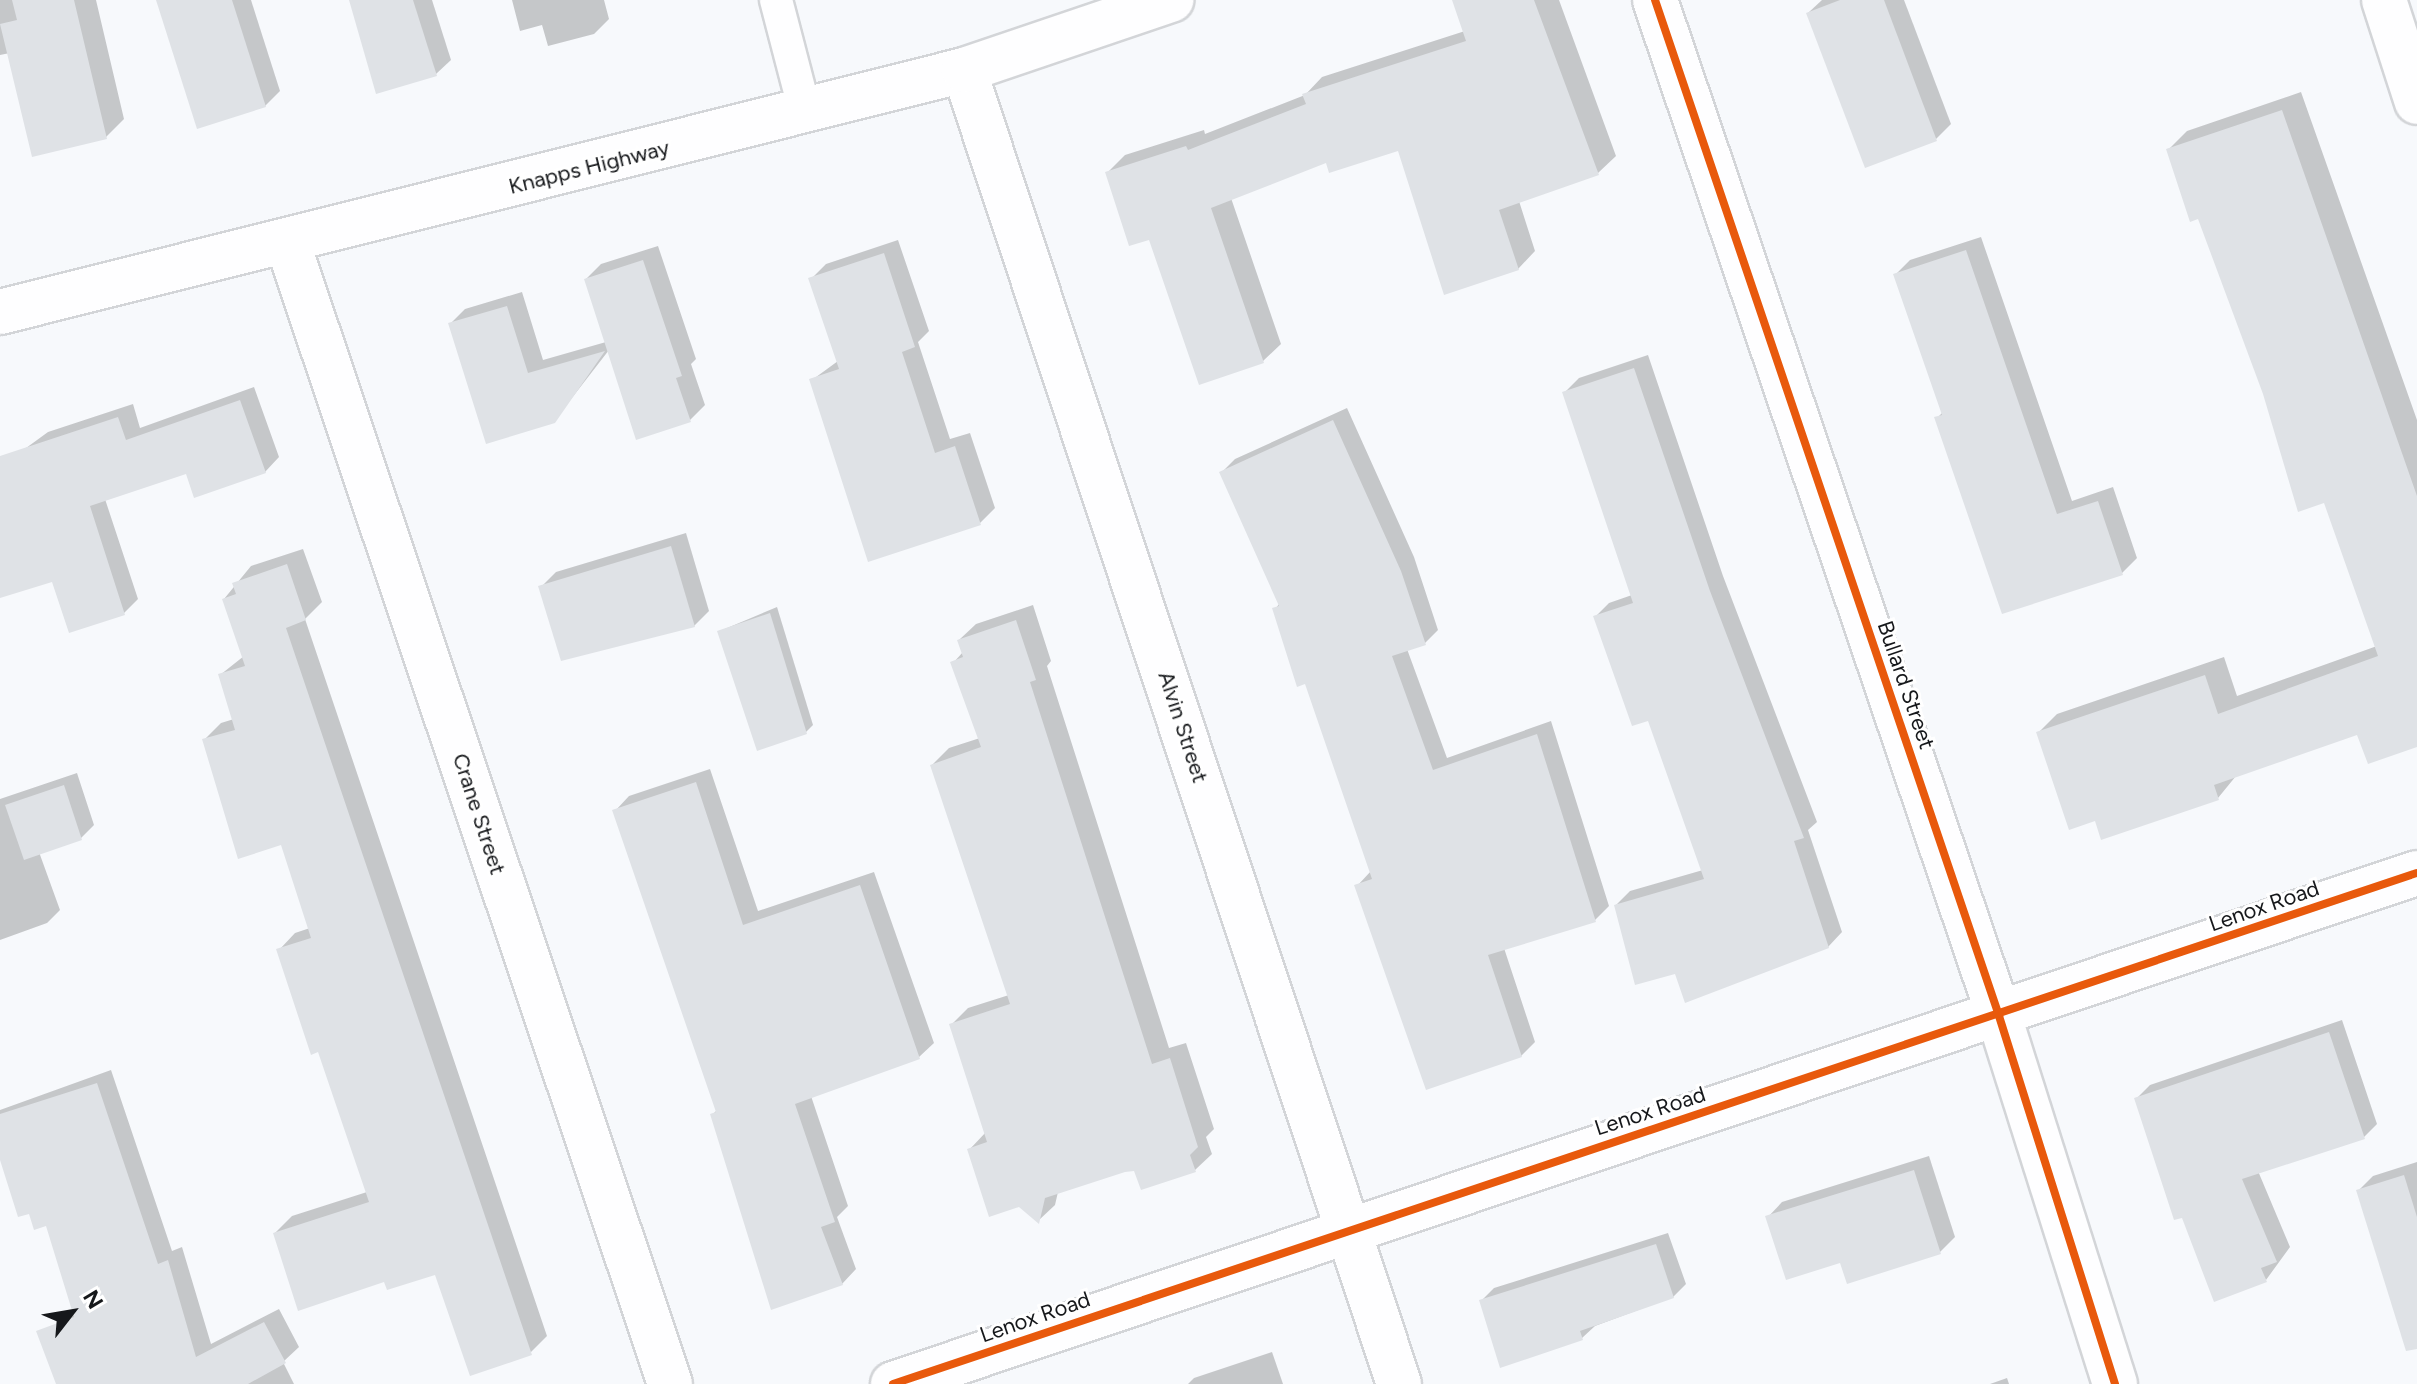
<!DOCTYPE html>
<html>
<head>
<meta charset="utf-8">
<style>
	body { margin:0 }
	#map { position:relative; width:2417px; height:1384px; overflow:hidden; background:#f7f9fc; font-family:Figtree,sans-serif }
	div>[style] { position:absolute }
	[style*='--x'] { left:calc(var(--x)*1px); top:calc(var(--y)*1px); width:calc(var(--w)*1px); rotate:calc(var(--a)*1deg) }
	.shadow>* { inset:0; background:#0003 }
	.building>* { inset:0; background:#dfe2e6 }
	.roads { filter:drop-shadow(2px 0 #d3d5d8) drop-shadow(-2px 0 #d3d5d8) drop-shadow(0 2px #d3d5d8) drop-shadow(0 -2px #d3d5d8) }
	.service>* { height:32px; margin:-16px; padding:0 16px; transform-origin:16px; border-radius:16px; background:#fefeff }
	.minor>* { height:44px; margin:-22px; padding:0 22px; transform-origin:22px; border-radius:22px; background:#fefeff }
	.tertiary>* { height:44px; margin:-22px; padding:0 22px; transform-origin:22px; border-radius:22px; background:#fefeff }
	.cycleway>* { height:8px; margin:-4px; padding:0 4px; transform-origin:4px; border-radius:4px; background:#e8590c }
	span { translate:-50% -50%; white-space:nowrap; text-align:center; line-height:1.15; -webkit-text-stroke:6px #fff; paint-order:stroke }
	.street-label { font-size:22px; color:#16181b }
	.north { position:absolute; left:32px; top:1272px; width:80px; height:80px; -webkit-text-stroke:6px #fff; paint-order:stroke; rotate:59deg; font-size:22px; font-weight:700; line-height:32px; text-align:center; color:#16181b }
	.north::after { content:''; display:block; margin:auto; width:28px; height:36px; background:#16181b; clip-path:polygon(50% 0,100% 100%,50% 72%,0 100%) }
</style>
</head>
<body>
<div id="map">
	<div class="shadow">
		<div style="clip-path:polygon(0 0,96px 0,124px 119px,106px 137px,10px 53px,0 55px)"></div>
		<div style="clip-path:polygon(167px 0,251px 0,280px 91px,265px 106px)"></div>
		<div style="clip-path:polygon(354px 0,432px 0,451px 60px,436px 74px)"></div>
		<div style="clip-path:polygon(512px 0,604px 0,609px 19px,594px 34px,548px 46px,542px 25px,520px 31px)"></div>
		<div style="clip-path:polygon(1454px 0,1559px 0,1616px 156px,1598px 173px,1519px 201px,1535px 251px,1518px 269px,1399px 148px,1327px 161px,1231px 198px,1281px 344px,1263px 361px,1151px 237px,1107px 173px,1125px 155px,1204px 130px,1205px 134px,1305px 95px,1322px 77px,1465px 31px)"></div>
		<div style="clip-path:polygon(1822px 0,1904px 0,1951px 124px,1936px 139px,1808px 13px)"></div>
		<div style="clip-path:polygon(2301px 92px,2417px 420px,2417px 745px,2358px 733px,2236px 776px,2218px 798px,2097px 818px,2038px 733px,2057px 714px,2224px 657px,2237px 696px,2377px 646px,2325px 501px,2265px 394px,2199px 217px,2168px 150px,2187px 131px)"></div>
		<div style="clip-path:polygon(1981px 237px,2072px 501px,2113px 487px,2137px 558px,2122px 573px,1937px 418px,1943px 412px,1895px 275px,1910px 260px)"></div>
		<div style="clip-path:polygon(898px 240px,929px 331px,918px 342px,950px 439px,970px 433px,995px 508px,980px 523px,812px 380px,838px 361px,811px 279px,826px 264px)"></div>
		<div style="clip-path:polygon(658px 246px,696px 359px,691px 364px,705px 405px,690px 420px,609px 350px,554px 421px,450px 324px,465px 309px,522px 292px,543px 360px,606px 342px,586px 279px,601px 264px)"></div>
		<div style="clip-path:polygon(1648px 355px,1723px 576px,1817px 822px,1808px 830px,1842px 932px,1828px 947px,1677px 972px,1616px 905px,1630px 891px,1703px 870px,1649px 718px,1595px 617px,1609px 603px,1632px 595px,1565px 392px,1579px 378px)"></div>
		<div style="clip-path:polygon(254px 387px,279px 457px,265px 472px,187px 472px,105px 499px,138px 599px,124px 613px,54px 579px,0 596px,0 467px,48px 432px,133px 404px,140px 428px)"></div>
		<div style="clip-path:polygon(1347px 408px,1414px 557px,1438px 630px,1425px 643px,1407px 649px,1447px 758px,1551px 721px,1609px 906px,1595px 920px,1504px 948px,1535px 1042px,1521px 1056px,1357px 886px,1371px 871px,1306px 682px,1275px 609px,1280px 603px,1221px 473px,1235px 459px)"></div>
		<div style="clip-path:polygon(686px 533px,709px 611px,694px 626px,541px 587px,556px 572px)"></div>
		<div style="clip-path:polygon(303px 549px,322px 602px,305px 619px,547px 1336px,530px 1353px,436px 1272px,386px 1279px,275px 1233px,292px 1216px,367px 1192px,319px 1050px,279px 950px,295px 933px,310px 928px,282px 843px,204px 740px,221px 723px,234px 719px,220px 675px,244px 656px,224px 599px,251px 566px)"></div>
		<div style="clip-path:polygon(1033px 605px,1051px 661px,1047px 666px,1169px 1048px,1186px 1043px,1214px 1129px,1206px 1137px,1212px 1154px,1195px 1170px,1125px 1170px,1058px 1192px,1055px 1205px,1038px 1221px,969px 1150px,986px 1132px,951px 1025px,968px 1008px,1009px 995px,932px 765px,949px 748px,980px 738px,953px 663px,963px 652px,959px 640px,976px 624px)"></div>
		<div style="clip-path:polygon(777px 607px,813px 725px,805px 733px,720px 631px)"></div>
		<div style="clip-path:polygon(710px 769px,758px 911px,874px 872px,934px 1043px,919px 1057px,811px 1096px,848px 1206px,837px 1217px,856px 1269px,842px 1284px,772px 1307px,712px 1115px,718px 1109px,615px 811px,629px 796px)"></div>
		<div style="clip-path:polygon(77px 773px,94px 825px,80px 839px,39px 852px,60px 910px,47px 923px,0 940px,0 799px)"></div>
		<div style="clip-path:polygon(2342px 1020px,2377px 1124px,2364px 1137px,2258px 1171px,2290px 1247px,2266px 1280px,2136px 1099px,2150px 1085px)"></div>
		<div style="clip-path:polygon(111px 1070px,172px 1251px,182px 1247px,211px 1344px,279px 1309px,299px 1347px,283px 1362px,294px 1384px,80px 1384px,59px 1324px,74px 1309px,47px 1224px,0 1142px,0 1110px)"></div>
		<div style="clip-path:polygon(1929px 1156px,1955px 1237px,1940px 1252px,1841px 1260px,1768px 1217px,1782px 1202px)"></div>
		<div style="clip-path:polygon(2417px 1162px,2417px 1295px,2358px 1191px,2373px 1176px)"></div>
		<div style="clip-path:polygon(1668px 1233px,1686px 1284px,1673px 1297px,1595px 1326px,1582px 1338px,1481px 1301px,1494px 1288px)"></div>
		<div style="clip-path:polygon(1272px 1352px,1283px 1384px,1188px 1384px,1194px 1378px)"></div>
		<div style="clip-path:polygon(2007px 1378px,2009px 1384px,1990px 1384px)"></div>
	</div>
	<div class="building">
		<div style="clip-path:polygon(12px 0,74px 0,107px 139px,32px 157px,0 24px,17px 20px)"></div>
		<div style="clip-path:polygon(156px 0,232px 0,266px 107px,197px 129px)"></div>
		<div style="clip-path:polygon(349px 0,413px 0,437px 76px,376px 94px)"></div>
		<div style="clip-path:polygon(1452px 0,1534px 0,1599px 175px,1499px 210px,1519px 270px,1444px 295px,1398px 151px,1329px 173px,1326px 163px,1211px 208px,1264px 363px,1199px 385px,1149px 240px,1129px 246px,1105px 172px,1186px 146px,1188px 150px,1306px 104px,1302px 94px,1466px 41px)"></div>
		<div style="clip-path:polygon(1840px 0,1884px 0,1937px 141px,1865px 168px,1806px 13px)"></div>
		<div style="clip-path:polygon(2282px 110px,2417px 496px,2417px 747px,2368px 764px,2357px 735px,2214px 785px,2219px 800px,2101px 840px,2095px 821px,2069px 830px,2036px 732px,2205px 675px,2218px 714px,2378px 656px,2324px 503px,2298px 512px,2263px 394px,2198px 219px,2190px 222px,2166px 149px)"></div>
		<div style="clip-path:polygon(1966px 250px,2057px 514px,2098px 501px,2123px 575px,2002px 614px,1934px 417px,1942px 415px,1893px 274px)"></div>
		<div style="clip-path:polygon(884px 253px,915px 347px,902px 352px,935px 453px,955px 446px,981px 525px,868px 562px,809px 379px,839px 369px,808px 278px)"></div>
		<div style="clip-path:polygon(643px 260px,682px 376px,676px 378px,691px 422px,636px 440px,584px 279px)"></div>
		<div style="clip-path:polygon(507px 306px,528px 373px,605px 351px,555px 423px,486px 444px,448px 323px)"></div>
		<div style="clip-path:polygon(1634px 368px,1710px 591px,1804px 838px,1794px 841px,1829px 948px,1685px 1003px,1675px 974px,1635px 985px,1614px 905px,1704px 879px,1648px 721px,1632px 726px,1593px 616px,1633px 603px,1562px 392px)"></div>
		<div style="clip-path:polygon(240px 400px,266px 473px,194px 498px,186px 474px,90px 506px,125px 615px,69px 633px,52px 582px,0 598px,0 456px,118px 417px,126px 440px)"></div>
		<div style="clip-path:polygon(1333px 420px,1401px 571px,1426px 645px,1392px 656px,1433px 770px,1537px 734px,1596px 922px,1488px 955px,1522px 1057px,1426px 1090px,1354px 885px,1372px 879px,1305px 684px,1297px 687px,1272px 608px,1279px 606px,1219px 472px)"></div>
		<div style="clip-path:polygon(671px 546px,695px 627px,561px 661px,538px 586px)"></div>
		<div style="clip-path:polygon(287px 564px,306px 620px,286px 628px,532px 1355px,470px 1376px,435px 1275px,387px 1290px,384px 1282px,298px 1311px,273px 1233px,369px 1202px,318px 1052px,311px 1055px,276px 949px,311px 938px,281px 845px,238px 859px,202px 739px,235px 730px,218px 674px,245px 666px,222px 599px,236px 594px,232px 583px)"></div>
		<div style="clip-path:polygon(770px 613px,807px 734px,757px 751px,717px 631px)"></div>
		<div style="clip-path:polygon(1016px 620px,1036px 680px,1030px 682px,1152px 1064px,1170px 1058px,1198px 1147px,1190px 1155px,1196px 1172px,1141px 1190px,1134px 1171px,1125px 1172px,1045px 1198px,1039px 1224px,1019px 1207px,989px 1217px,967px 1149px,987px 1142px,949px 1024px,1010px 1004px,930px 765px,981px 747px,950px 662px,963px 657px,957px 640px)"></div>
		<div style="clip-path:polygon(696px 782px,743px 925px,860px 885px,920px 1059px,795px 1104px,835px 1222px,821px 1227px,843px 1285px,771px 1310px,710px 1114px,716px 1112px,612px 810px)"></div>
		<div style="clip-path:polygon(64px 785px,82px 840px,24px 860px,5px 805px)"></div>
		<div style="clip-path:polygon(2329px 1032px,2365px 1139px,2242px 1179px,2277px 1262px,2261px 1268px,2267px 1282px,2214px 1302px,2182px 1218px,2174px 1220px,2134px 1098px)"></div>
		<div style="clip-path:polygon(97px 1083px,158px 1264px,168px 1260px,196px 1357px,264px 1322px,286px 1363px,248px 1384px,56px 1384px,36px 1331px,74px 1317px,46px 1226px,34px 1230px,29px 1214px,18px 1217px,0 1160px,0 1114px)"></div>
		<div style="clip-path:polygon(1914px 1170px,1941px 1254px,1847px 1284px,1840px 1263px,1786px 1280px,1765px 1216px)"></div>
		<div style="clip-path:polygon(2404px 1175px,2417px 1217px,2417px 1349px,2406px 1351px,2356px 1190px)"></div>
		<div style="clip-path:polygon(1656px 1244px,1674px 1298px,1580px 1331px,1583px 1340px,1500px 1368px,1479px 1300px)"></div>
	</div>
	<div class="roads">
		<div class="service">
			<div style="--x:776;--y:0;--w:115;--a:75.4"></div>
		</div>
		<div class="minor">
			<div style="--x:1655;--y:0;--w:1073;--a:71.29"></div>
			<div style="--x:1999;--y:1016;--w:386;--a:72.5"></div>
			<div style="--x:2384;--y:0;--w:107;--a:72.1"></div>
			<div style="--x:964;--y:70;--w:1384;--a:71.68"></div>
			<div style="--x:288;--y:244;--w:1202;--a:71.47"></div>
			<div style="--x:893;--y:1384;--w:1607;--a:-18.54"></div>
		</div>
		<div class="tertiary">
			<div style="--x:0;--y:312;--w:994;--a:-14.09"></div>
			<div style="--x:964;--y:70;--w:219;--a:-18.7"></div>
		</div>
	</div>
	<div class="cycleway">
		<div style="--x:1655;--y:0;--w:1073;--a:71.29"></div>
		<div style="--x:1999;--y:1016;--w:386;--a:72.5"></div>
		<div style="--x:893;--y:1384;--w:1607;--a:-18.54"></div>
	</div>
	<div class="street-label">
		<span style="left:589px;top:167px;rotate:-14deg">Knapps Highway</span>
		<span style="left:1906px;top:685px;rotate:71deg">Bullard Street</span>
		<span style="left:1183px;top:727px;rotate:72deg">Alvin Street</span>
		<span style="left:479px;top:814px;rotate:72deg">Crane Street</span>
		<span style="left:2264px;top:906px;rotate:-19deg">Lenox Road</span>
		<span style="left:1650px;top:1111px;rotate:-18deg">Lenox Road</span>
		<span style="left:1035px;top:1317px;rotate:-19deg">Lenox Road</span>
	</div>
	<div class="north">N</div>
</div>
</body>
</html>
